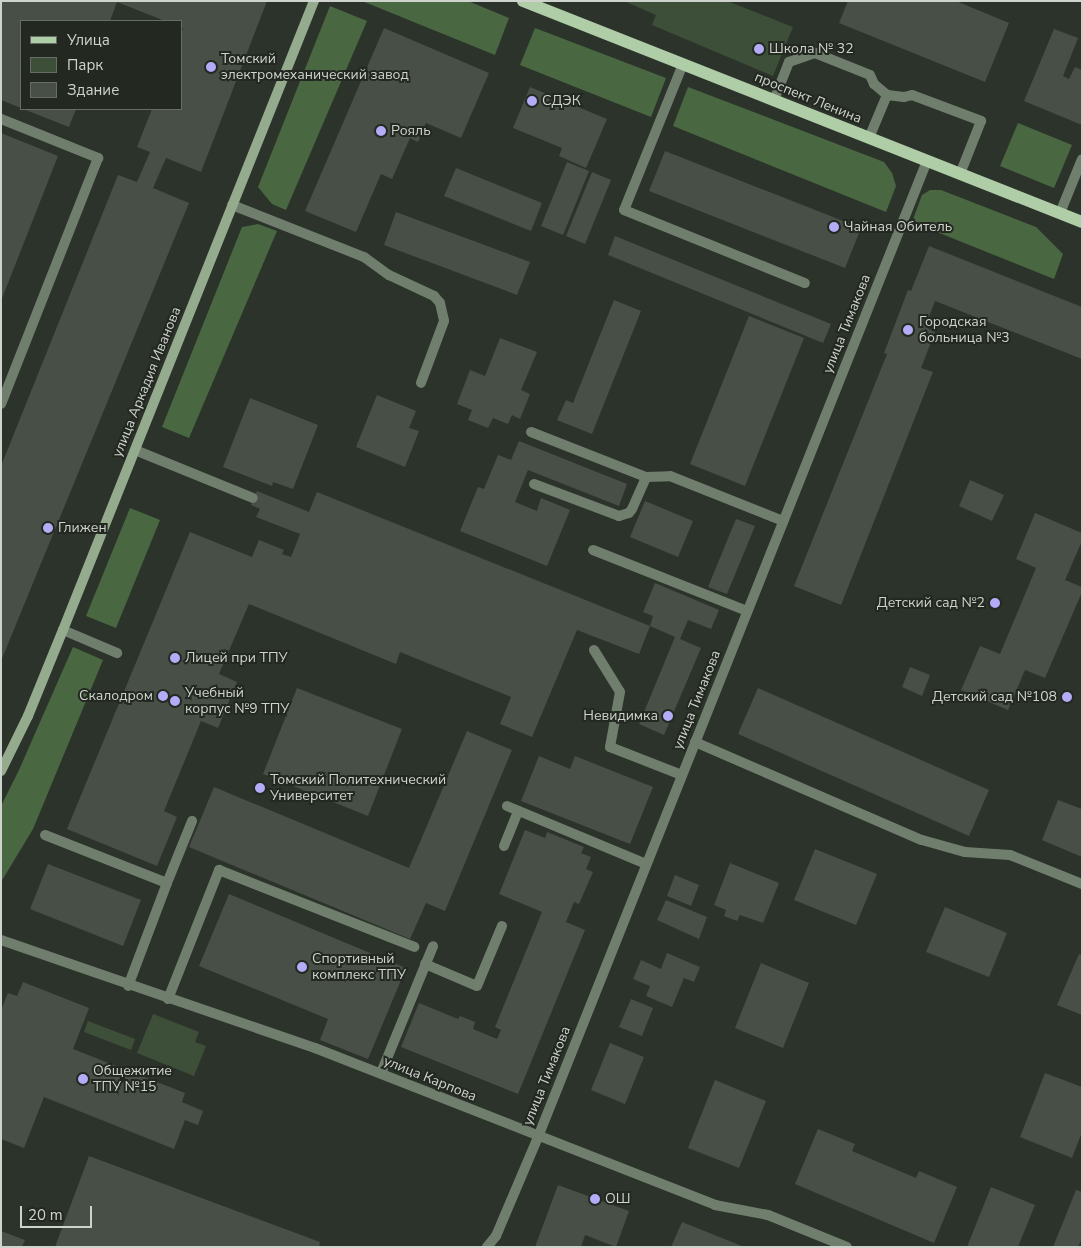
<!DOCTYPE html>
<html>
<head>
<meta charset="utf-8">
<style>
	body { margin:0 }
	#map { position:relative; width:1083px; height:1248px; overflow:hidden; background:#2c332b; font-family:"Nunito Sans",sans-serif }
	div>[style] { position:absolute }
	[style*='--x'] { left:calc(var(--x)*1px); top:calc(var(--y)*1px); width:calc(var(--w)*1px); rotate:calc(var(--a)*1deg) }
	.green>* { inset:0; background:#3d4f38 }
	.forest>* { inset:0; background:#496841 }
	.building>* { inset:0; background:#474f46 }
	.lane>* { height:10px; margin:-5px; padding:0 5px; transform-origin:5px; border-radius:5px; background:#707f6d }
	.street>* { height:10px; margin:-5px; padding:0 5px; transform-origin:5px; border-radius:5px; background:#707f6d }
	.secondary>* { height:10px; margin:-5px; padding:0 5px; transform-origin:5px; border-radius:5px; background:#94ab8e }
	.primary>* { height:12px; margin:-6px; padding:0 6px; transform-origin:6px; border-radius:6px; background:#afcda7 }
	.dots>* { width:14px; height:14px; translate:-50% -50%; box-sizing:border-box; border:2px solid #232921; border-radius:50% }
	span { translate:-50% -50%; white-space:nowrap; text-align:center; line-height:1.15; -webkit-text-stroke:4px #232921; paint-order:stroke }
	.poi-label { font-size:14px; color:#ced3cd }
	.left { translate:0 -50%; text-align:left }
	.right { translate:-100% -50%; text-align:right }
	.street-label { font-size:14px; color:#ced3cd }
	.frame { position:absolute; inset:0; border:2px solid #ced3cd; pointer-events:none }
	.legend { position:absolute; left:20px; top:20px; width:162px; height:90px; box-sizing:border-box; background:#232921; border:1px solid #676d66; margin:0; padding:6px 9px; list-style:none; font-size:15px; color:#ced3cd }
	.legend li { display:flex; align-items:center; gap:10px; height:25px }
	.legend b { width:25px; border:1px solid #676d66 }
	.scale { position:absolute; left:20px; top:1206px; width:72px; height:22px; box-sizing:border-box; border:2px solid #ced3cd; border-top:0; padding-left:6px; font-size:15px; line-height:18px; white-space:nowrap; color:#ced3cd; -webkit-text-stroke:4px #232921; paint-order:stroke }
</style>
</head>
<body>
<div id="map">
	<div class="green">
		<div style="clip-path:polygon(624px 1px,727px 1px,793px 27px,773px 76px,652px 25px,656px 15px)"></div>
		<div style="clip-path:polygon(153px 1014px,199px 1032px,195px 1042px,206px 1046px,194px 1076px,137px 1053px)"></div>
		<div style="clip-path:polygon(88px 1021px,135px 1039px,131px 1050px,84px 1032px)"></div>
	</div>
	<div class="forest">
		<div style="clip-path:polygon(362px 1px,468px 1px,509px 18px,495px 55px)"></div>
		<div style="clip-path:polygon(330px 6px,367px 21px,286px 210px,272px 204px,258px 187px)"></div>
		<div style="clip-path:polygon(535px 28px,666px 78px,651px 117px,520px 65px)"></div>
		<div style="clip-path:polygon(688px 87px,884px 162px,892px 173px,896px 186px,886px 212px,673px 126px)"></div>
		<div style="clip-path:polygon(1018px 123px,1072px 145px,1054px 188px,1000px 166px)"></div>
		<div style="clip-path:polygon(930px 190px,941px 190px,1036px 227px,1063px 254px,1054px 279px,912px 222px,922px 195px)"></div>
		<div style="clip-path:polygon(258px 224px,277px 231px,189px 438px,162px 427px,242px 227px)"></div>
		<div style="clip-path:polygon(130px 508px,160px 520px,116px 628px,86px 616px)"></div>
		<div style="clip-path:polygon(73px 647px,103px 660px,33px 829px,1px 882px,1px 806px,19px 770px)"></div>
	</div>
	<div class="building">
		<div style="clip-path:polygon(1px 1px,267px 1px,201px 172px,166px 158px,153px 188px,189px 203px,1px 661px,1px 466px,118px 175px,137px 182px,150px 152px,137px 147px,152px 109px,181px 109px,181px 34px,183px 28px,181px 27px,181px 21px,165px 21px,117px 2px,110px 21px,21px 21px,21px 108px,1px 100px)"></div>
		<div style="clip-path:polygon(848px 1px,956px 1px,1009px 23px,985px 82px,839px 23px)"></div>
		<div style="clip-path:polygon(384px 28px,489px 73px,461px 138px,426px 123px,418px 142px,410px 138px,392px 179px,381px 174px,356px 232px,305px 211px)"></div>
		<div style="clip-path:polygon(1054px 29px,1078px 38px,1063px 76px,1069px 79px,1075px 67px,1082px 70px,1082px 125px,1024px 101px)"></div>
		<div style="clip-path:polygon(530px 87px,607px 119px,586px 168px,559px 156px,562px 148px,513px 128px)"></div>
		<div style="clip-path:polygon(23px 109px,76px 109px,69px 127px)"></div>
		<div style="clip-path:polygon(1px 133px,58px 156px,1px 301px)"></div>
		<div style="clip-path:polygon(665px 151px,861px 228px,845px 268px,649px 191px)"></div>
		<div style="clip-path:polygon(567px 162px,589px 171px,563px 235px,541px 226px)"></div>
		<div style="clip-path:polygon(456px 168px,542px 203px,531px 231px,444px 196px)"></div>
		<div style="clip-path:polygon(592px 172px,611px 180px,585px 244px,566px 236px)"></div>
		<div style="clip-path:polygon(396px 212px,530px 262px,517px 295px,384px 245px)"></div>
		<div style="clip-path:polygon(615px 236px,831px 324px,823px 343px,608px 255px)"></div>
		<div style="clip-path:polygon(929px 246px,1082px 307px,1082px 359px,935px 301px,925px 327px,935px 332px,921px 368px,933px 372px,841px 605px,794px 586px,887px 354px,884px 353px,908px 290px,911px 291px)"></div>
		<div style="clip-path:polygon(614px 300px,641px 311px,592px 434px,557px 420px,566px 400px,573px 403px)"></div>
		<div style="clip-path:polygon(749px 316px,804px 338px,745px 486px,690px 464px)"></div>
		<div style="clip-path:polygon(500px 338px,537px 352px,521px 390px,530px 394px,520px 419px,512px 415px,508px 424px,493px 418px,488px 428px,468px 420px,472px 410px,457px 404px,470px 370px,485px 376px)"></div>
		<div style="clip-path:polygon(377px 395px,416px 411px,409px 428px,419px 431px,405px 467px,356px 447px)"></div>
		<div style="clip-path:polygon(250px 398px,318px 425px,293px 489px,273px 482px,272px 486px,223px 467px)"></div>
		<div style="clip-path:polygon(519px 441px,627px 484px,619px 506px,528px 470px,515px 502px,537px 511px,541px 498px,570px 510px,547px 566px,460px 531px,478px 487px,484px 489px,498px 455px,511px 460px)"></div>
		<div style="clip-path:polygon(970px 480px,1004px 495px,992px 521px,959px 506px)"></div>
		<div style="clip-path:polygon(257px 491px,309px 512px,317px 492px,650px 626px,653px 616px,643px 612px,655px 583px,719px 610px,711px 629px,688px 620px,680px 639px,701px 648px,664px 735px,639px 724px,675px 637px,650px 626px,639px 654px,577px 630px,532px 737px,500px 724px,511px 697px,400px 652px,396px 664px,249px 604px,219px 674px,237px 682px,218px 728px,201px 721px,164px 811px,177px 817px,157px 866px,67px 829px,190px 532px,252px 557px,259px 540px,284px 550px,282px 554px,291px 557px,300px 534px,256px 517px,260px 509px,251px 505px)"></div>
		<div style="clip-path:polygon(645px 501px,693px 521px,678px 557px,630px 537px)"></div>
		<div style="clip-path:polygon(1035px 513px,1082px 533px,1082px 541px,1065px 580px,1082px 587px,1082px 592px,1045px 678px,1025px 670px,1008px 710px,961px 690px,980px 646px,1000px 654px,1036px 568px,1016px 559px)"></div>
		<div style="clip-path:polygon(736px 519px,755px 526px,727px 594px,708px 587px)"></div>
		<div style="clip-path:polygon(910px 667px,930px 675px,922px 696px,902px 687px)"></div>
		<div style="clip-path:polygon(297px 688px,402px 729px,368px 816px,263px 774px)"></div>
		<div style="clip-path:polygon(758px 688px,989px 790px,969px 836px,738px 734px)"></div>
		<div style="clip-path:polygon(467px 731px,512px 750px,445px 911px,426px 903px,410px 939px,189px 847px,214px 787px,409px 868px)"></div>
		<div style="clip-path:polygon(539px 756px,570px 769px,575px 756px,653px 787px,630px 844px,521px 801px)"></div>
		<div style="clip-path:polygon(1058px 800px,1082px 809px,1082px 857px,1042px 840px)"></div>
		<div style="clip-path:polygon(525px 830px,545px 838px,547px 832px,584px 847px,581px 853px,591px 857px,586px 869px,593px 872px,579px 904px,574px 902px,566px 922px,585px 930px,518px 1094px,401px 1047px,419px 1003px,458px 1019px,460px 1016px,475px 1022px,473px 1029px,497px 1039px,501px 1030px,495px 1027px,542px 912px,499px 894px)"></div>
		<div style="clip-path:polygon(815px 849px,877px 874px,856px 925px,794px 900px)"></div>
		<div style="clip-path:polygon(730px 863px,779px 883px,763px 923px,740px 915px,737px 921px,724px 916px,726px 910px,714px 905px)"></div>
		<div style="clip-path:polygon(48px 864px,141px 900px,123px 946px,30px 909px)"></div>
		<div style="clip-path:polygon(675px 875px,699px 885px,691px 906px,667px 896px)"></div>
		<div style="clip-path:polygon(229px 894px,406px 968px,368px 1059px,320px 1040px,328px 1019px,199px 966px)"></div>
		<div style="clip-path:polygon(666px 900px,707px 917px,699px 939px,657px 920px)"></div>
		<div style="clip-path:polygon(945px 907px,1007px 933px,989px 977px,926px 952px)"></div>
		<div style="clip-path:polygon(667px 953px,700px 967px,694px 982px,684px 978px,672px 1007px,646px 996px,650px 986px,633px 979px,641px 960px,661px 969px)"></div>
		<div style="clip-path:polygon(1079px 954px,1082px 955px,1082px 1015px,1057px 1005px)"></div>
		<div style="clip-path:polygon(761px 963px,809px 983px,783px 1048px,735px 1028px)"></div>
		<div style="clip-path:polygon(23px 982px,89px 1008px,73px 1049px,185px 1093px,182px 1102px,203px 1111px,198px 1125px,185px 1120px,174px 1149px,44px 1097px,24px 1148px,1px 1139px,1px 1010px,8px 993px,17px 996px)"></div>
		<div style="clip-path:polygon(631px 999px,653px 1008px,642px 1036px,619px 1027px)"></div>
		<div style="clip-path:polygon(610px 1043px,644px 1057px,625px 1104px,591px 1090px)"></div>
		<div style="clip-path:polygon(1045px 1073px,1082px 1087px,1082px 1132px,1072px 1158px,1020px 1137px)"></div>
		<div style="clip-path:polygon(715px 1080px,766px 1101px,739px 1168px,688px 1148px)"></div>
		<div style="clip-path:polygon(818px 1129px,855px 1144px,852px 1151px,916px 1178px,919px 1171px,957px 1187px,934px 1243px,795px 1184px)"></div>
		<div style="clip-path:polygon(89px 1156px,320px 1242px,319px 1247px,55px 1247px)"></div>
		<div style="clip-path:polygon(558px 1185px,629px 1211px,616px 1247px,585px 1235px,581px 1247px,535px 1247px)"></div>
		<div style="clip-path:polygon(991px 1187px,1035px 1205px,1018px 1247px,967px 1247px)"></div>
		<div style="clip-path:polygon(1076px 1190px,1082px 1192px,1082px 1238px,1078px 1247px,1053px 1247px)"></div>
		<div style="clip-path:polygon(682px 1222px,727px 1240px,744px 1247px,671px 1247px)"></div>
		<div style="clip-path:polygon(1px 1231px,25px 1240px,22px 1247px,1px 1247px)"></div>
	</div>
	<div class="lane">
		<div style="--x:683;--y:64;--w:157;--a:112"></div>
		<div style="--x:624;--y:210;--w:195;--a:22"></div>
		<div style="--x:774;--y:100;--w:41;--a:-68.5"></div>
		<div style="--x:789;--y:62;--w:28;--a:-19"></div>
		<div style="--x:815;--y:53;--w:59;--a:21.8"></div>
		<div style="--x:870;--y:75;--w:10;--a:66"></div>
		<div style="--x:874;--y:84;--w:17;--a:40"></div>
		<div style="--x:887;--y:95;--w:17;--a:7"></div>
		<div style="--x:904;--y:97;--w:8;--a:-14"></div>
		<div style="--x:912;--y:95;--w:74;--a:20.6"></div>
		<div style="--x:981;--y:121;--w:57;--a:111.6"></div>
		<div style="--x:1;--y:119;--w:105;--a:21.9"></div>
		<div style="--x:98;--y:158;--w:264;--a:111.5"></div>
		<div style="--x:869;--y:138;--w:47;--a:-67.3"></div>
		<div style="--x:232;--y:205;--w:142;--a:21.5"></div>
		<div style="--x:364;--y:257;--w:31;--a:36"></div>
		<div style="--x:389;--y:275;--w:50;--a:25"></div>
		<div style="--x:434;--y:296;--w:9;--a:49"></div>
		<div style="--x:440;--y:303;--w:18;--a:77"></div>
		<div style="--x:444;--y:321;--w:66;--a:110.4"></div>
		<div style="--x:1060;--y:213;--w:58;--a:-67.8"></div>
		<div style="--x:531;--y:432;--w:123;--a:21.4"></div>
		<div style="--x:646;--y:477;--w:24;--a:-2"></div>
		<div style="--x:670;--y:476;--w:122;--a:21.7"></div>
		<div style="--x:135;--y:450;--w:127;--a:22.1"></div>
		<div style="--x:534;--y:484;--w:91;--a:20.6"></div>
		<div style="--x:619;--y:516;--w:10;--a:-17"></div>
		<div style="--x:629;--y:513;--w:5;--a:-53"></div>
		<div style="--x:632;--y:509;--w:35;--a:-66"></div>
		<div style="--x:593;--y:550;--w:166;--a:21.6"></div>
		<div style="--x:63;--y:630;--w:59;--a:23.1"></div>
		<div style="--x:594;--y:650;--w:49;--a:58.2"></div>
		<div style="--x:620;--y:692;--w:56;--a:100.3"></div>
		<div style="--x:610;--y:747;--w:77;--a:21.3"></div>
		<div style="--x:695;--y:742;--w:247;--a:23.4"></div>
		<div style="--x:922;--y:840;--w:45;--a:15.6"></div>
		<div style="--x:965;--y:852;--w:45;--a:3.8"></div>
		<div style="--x:1010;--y:855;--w:78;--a:21.9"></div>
		<div style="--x:507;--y:806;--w:151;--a:22.6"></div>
		<div style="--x:45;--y:835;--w:131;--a:21.5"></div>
		<div style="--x:167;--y:883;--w:110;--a:110.7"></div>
		<div style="--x:504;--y:846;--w:38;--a:-68"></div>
		<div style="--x:167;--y:883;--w:67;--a:-68"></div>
		<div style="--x:425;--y:964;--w:56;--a:22.9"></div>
		<div style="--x:477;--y:986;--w:65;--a:-67.4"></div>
		<div style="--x:168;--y:999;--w:139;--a:-68.4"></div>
		<div style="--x:219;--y:870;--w:210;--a:21.5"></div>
		<div style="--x:381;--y:1073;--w:137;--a:-67.7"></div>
	</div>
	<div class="street">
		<div style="--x:1;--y:940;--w:332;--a:19"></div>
		<div style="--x:315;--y:1048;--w:430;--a:21.4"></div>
		<div style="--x:715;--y:1205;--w:54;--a:10.7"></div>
		<div style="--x:768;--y:1215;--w:85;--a:22.1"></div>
		<div style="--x:487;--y:1247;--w:14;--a:-51"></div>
		<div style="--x:496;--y:1236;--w:108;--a:-67"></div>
		<div style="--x:538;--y:1137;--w:1051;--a:-68.27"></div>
	</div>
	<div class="secondary">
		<div style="--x:1;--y:771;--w:61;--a:-63.9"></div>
		<div style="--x:28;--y:716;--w:93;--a:-67.9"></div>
		<div style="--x:63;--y:630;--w:677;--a:-68.25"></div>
	</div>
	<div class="primary">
		<div style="--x:523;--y:1;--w:601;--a:21.57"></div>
	</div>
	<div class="dots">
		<div style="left:759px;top:49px;background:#b5acf8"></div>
		<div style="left:211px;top:67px;background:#b5acf8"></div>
		<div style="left:532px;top:101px;background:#b5acf8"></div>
		<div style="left:381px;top:131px;background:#b5acf8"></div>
		<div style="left:834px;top:227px;background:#b5acf8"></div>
		<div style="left:908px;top:330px;background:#b5acf8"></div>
		<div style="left:48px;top:528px;background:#b5acf8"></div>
		<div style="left:995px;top:603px;background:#b5acf8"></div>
		<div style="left:175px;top:658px;background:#b5acf8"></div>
		<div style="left:163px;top:696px;background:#b5acf8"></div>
		<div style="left:1067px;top:697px;background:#b5acf8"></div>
		<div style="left:175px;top:701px;background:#b5acf8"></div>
		<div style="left:668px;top:716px;background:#b5acf8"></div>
		<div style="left:260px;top:788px;background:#b5acf8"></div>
		<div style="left:302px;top:967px;background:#b5acf8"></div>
		<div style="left:83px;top:1079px;background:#b5acf8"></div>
		<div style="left:595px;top:1199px;background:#b5acf8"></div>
	</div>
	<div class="poi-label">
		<span class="left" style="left:769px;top:49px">Школа № 32</span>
		<span class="left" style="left:221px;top:67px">Томский<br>электромеханический завод</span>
		<span class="left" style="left:542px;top:101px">СДЭК</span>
		<span class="left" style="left:391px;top:131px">Рояль</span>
		<span class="left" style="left:844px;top:227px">Чайная Обитель</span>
		<span class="left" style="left:919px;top:330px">Городская<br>больница №3</span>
		<span class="left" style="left:58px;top:528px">Глижен</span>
		<span class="right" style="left:985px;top:603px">Детский сад №2</span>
		<span class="left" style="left:185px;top:658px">Лицей при ТПУ</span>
		<span class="left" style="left:185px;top:701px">Учебный<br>корпус №9 ТПУ</span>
		<span class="right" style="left:153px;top:696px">Скалодром</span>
		<span class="right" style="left:1057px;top:697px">Детский сад №108</span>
		<span class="right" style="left:658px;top:716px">Невидимка</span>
		<span class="left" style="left:270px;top:788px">Томский Политехнический<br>Университет</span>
		<span class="left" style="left:312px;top:967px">Спортивный<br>комплекс ТПУ</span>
		<span class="left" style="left:93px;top:1079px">Общежитие<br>ТПУ №15</span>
		<span class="left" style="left:605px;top:1199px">ОШ</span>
	</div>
	<div class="street-label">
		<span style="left:808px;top:98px;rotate:22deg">проспект Ленина</span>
		<span style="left:847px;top:324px;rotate:-68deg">улица Тимакова</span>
		<span style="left:147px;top:382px;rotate:-68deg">улица Аркадия Иванова</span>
		<span style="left:697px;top:700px;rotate:-68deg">улица Тимакова</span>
		<span style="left:547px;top:1076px;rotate:-68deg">улица Тимакова</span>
		<span style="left:430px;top:1079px;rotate:22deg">улица Карпова</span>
	</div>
	<div class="frame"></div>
	<ul class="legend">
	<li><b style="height:6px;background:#afcda7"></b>Улица</li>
	<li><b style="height:14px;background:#3d4f38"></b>Парк</li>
	<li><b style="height:14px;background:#474f46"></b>Здание</li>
	</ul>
	<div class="scale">20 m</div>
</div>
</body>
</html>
